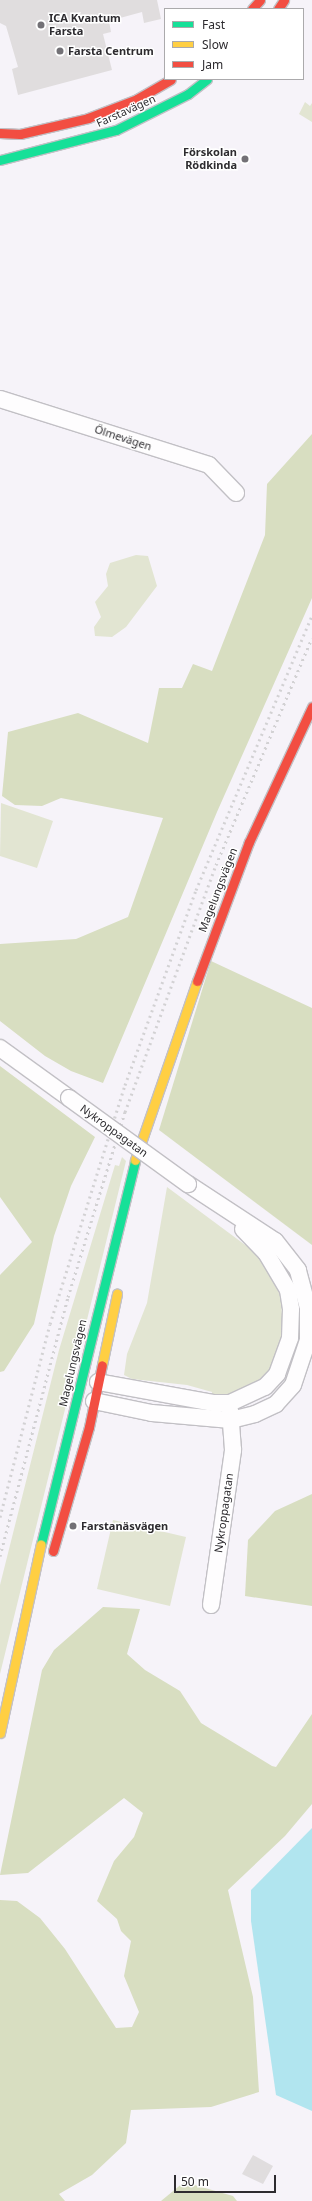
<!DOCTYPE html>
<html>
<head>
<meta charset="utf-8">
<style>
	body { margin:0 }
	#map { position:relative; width:312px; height:2201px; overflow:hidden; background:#f6f3f9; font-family:"Noto Sans",sans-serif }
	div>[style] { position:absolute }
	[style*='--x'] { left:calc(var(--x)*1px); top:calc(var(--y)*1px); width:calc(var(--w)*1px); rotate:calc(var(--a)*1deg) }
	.green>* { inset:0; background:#e2e5d2 }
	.forest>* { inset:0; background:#d8dec1 }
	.water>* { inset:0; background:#b1e5ef }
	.building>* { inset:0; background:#e0ddde }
	.roads { filter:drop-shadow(1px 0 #c2c0c5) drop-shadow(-1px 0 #c2c0c5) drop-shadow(0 1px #c2c0c5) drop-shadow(0 -1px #c2c0c5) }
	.street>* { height:16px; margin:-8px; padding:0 8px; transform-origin:8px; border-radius:8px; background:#fefdfe }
	.fast>* { height:9px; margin:-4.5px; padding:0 4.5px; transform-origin:4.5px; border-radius:4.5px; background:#16e098 }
	.slow>* { height:9px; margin:-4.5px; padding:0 4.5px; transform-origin:4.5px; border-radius:4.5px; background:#ffcf43 }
	.jam>* { height:9px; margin:-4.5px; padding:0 4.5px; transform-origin:4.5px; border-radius:4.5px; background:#f24e42 }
	.rail>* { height:3px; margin-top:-1.5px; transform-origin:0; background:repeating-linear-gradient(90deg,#d2d1d3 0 2px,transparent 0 6px) }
	.bridges { filter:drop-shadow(1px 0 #c2c0c5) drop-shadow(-1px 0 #c2c0c5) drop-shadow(0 1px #c2c0c5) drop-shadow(0 -1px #c2c0c5) }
	.street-bridge>* { height:16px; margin:-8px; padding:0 8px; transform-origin:8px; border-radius:8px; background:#fefdfe }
	.dots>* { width:11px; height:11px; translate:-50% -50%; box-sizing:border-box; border:2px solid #fff; border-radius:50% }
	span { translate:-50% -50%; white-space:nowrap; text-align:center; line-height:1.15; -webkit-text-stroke:3px #fff; paint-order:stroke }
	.poi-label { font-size:11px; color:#2d2b2f; font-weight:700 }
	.left { translate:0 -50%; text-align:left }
	.right { translate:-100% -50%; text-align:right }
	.street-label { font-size:11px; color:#2d2b2f }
	.legend { position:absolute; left:164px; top:8px; width:140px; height:72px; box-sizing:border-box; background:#fff; border:1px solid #abaaac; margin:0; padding:5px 7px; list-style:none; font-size:12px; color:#2d2b2f }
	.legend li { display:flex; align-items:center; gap:8px; height:20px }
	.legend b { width:20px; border:1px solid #abaaac }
	.scale { position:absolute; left:174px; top:2175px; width:102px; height:18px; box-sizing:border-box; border:2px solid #2d2b2f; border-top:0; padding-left:5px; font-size:12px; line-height:14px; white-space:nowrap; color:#2d2b2f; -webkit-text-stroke:3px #fff; paint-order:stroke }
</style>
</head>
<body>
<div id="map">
	<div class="green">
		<div style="clip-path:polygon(305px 102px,310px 106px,312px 103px,312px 122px,299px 114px)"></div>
		<div style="clip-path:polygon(136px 555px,148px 556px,157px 586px,126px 627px,112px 637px,95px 636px,94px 627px,101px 617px,95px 602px,108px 586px,106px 574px,110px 563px)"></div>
		<div style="clip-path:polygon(1px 803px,53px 821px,37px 868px,0 856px)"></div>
		<div style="clip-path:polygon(122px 1157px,126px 1161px,0 1674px,0 1585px,59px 1350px,115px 1165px,119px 1166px)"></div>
		<div style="clip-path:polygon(167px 1187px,252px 1250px,266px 1266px,281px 1297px,283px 1337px,277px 1357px,268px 1372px,254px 1385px,228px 1396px,212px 1397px,212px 1392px,187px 1385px,132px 1379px,124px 1375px,127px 1354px,147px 1303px)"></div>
		<div style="clip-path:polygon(113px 1520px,186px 1537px,170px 1606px,97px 1589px)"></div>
	</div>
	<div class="forest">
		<div style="clip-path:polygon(312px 434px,312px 598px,217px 812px,103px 1083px,71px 1071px,45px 1056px,0 1021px,0 944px,76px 939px,128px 917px,163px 818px,61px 798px,42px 806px,15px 805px,2px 796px,8px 732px,78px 713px,148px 743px,159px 688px,182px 688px,193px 664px,212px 671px,265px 535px,267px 484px)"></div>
		<div style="clip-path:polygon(211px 961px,312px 1008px,312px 1245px,159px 1130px)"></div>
		<div style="clip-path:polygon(0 1066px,95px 1137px,71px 1186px,54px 1236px,34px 1324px,4px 1371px,0 1372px,0 1275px,32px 1242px,0 1197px)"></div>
		<div style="clip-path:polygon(312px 1494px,312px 1606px,245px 1596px,248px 1540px,275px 1511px)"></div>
		<div style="clip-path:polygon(103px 1607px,140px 1609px,127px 1654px,145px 1670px,180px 1691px,201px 1723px,272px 1766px,276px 1767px,312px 1714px,312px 1804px,285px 1836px,228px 1890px,253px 1997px,259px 2092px,211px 2107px,131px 2110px,126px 2143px,92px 2175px,59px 2194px,65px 2201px,0 2201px,0 1900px,17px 1901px,40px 1918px,65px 1949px,116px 2028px,132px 2027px,139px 2012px,124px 1976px,131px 1941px,121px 1931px,117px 1919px,97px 1901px,114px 1861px,134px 1837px,143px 1813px,124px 1798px,28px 1873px,0 1875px,42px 1670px,54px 1650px)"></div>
		<div style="clip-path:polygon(184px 2182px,233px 2196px,237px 2201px,161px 2201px)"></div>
	</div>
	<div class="water">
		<div style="clip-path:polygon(312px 1828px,312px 2111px,276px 2095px,251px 1921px,251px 1890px)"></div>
	</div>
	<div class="building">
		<div style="clip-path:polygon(0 0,157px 0,161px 19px,144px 23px,142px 12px,109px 21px,111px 32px,103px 34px,112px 70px,18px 95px,12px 69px,18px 67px,6px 26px,0 23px)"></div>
		<div style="clip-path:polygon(253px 2155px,273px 2166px,263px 2184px,242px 2174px)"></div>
	</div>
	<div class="roads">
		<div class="street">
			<div style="--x:0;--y:399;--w:219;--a:17.5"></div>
			<div style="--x:209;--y:465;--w:39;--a:46"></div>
			<div style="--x:0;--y:1048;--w:85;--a:35.9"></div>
			<div style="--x:98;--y:1382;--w:118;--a:10.3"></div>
			<div style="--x:214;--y:1403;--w:16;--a:0"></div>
			<div style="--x:230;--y:1403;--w:38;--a:-25"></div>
			<div style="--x:265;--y:1387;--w:18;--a:-47"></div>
			<div style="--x:277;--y:1374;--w:38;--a:-70"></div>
			<div style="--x:290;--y:1338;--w:29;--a:-88"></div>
			<div style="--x:291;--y:1309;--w:19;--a:-99"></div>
			<div style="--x:288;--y:1290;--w:43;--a:-120.7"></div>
			<div style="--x:266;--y:1253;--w:33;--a:-134"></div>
			<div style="--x:94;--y:1401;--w:59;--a:11.7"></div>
			<div style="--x:152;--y:1413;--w:79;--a:5.1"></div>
			<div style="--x:231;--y:1420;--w:25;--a:-14"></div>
			<div style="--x:255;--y:1414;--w:23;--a:-25"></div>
			<div style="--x:276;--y:1404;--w:25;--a:-48"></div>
			<div style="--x:293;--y:1385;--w:47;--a:-71.6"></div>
			<div style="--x:308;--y:1340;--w:32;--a:-90"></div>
			<div style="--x:308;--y:1308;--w:39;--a:-105"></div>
			<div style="--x:298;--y:1270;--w:37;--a:-128"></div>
			<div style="--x:275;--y:1241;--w:104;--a:-146.8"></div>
			<div style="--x:211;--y:1605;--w:157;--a:-81.9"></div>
			<div style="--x:233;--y:1450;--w:40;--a:-94.3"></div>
		</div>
		<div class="fast">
			<div style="--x:0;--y:160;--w:120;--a:-14.5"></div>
			<div style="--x:116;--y:130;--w:80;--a:-26.6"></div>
			<div style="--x:188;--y:94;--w:24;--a:-38"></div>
			<div style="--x:41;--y:1544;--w:395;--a:-76.2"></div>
		</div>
		<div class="slow">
			<div style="--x:135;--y:1160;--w:189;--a:-70.9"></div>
			<div style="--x:102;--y:1365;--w:73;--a:-78.1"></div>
			<div style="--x:0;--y:1733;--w:193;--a:-77.8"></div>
		</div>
		<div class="jam">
			<div style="--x:252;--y:9;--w:12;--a:-48"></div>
			<div style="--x:278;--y:9;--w:11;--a:-56"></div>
			<div style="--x:0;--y:133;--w:20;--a:3"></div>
			<div style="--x:20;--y:134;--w:70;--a:-13.2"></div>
			<div style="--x:88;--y:118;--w:53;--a:-21.2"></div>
			<div style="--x:137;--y:99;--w:39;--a:-30"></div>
			<div style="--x:197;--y:981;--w:148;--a:-69.5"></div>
			<div style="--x:249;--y:842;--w:149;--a:-65"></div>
			<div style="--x:53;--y:1551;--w:129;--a:-73.8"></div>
			<div style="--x:89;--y:1427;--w:63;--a:-78.2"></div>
		</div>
	</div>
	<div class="rail">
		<div style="--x:0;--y:1517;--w:199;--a:-75.5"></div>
		<div style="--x:50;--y:1324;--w:250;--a:-72.6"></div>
		<div style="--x:125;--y:1085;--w:208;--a:-70"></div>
		<div style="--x:196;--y:890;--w:298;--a:-67.1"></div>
		<div style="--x:0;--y:1556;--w:268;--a:-75.3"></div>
		<div style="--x:68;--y:1297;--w:194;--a:-72.9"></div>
		<div style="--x:125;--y:1112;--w:263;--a:-69.8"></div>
		<div style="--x:216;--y:865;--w:246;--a:-67.1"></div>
	</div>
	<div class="bridges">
		<div class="street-bridge">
			<div style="--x:69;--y:1098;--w:147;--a:35.9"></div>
		</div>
	</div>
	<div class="dots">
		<div style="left:41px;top:25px;background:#737176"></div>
		<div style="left:60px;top:51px;background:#737176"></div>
		<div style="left:245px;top:159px;background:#737176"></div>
		<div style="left:73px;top:1526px;background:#737176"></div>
	</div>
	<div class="poi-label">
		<span class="left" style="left:49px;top:25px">ICA Kvantum<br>Farsta</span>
		<span class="left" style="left:68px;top:51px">Farsta Centrum</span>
		<span class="right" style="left:237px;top:159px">Förskolan<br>Rödkinda</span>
		<span class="left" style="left:81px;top:1526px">Farstanäsvägen</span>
	</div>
	<div class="street-label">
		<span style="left:126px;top:111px;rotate:-24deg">Farstavägen</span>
		<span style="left:123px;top:438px;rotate:18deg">Ölmevägen</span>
		<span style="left:218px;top:890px;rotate:-69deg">Magelungsvägen</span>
		<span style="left:114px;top:1131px;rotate:36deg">Nykroppagatan</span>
		<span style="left:73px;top:1363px;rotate:-77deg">Magelungsvägen</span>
		<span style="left:224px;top:1513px;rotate:-82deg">Nykroppagatan</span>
	</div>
	<ul class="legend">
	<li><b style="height:5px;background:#16e098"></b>Fast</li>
	<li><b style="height:5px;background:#ffcf43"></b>Slow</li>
	<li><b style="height:5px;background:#f24e42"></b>Jam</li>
	</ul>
	<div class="scale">50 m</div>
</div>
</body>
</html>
